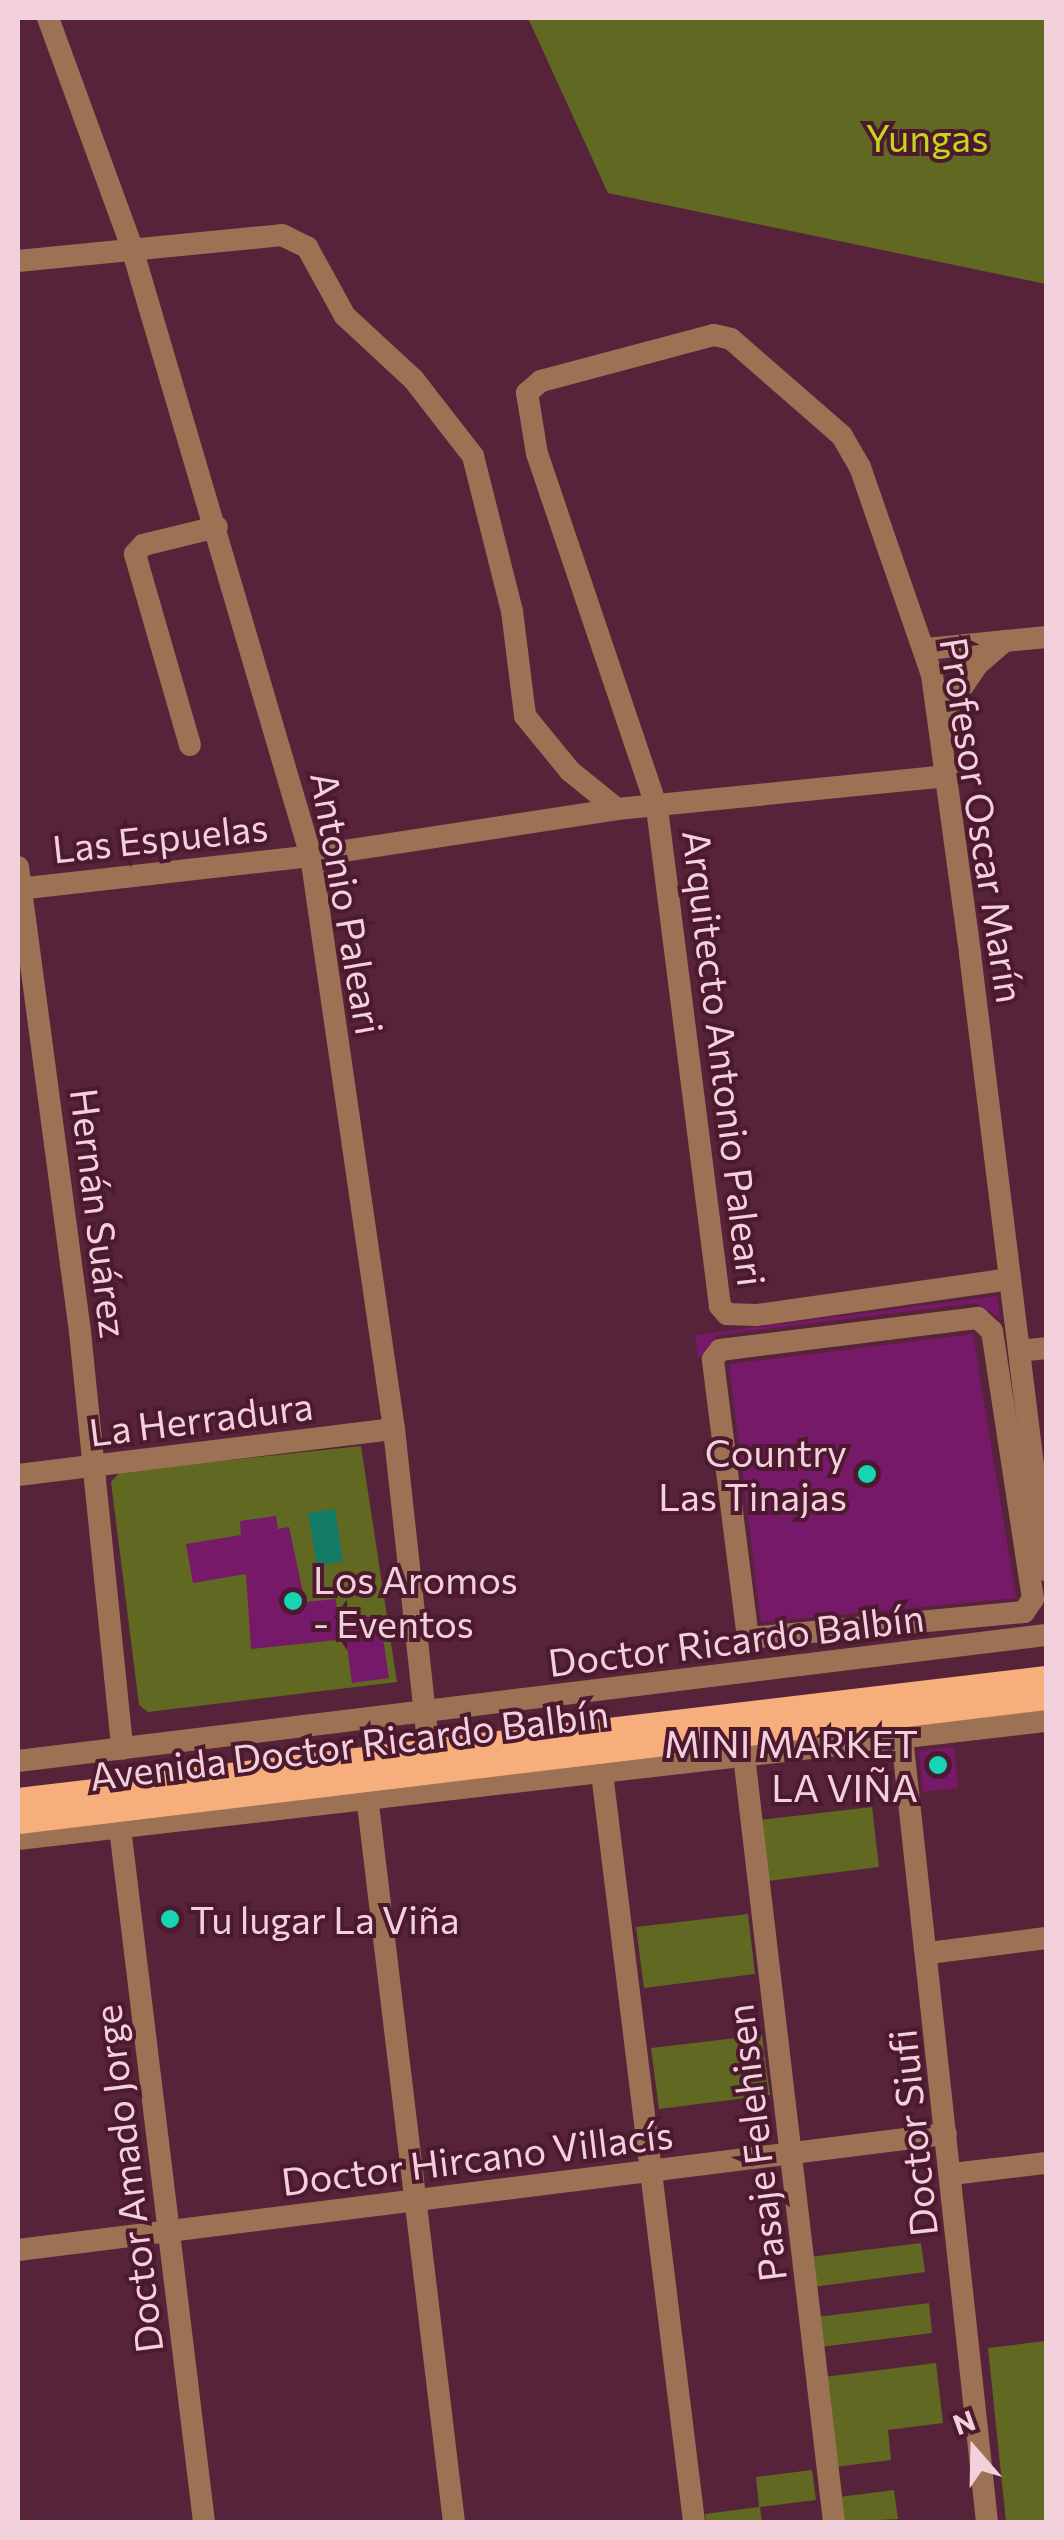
<!DOCTYPE html>
<html>
<head>
<meta charset="utf-8">
<style>
	body { margin:0 }
	#map { position:relative; width:1064px; height:2540px; overflow:hidden; background:#57233a; font-family:Commissioner,sans-serif }
	div>[style] { position:absolute }
	[style*='--x'] { left:calc(var(--x)*1px); top:calc(var(--y)*1px); width:calc(var(--w)*1px); rotate:calc(var(--a)*1deg) }
	.green>* { inset:0; background:#606822 }
	.water>* { inset:0; background:#147b67 }
	.building>* { inset:0; background:#771969 }
	.minor>* { height:22px; margin:-11px; padding:0 11px; transform-origin:11px; border-radius:11px; background:#9d7153 }
	.major>* { height:25px; margin:-12.5px; padding:0 12.5px; transform-origin:12.5px; border-radius:12.5px; background:#f5ae7c }
	.dots>* { width:28px; height:28px; translate:-50% -50%; box-sizing:border-box; border:5px solid #4c192f; border-radius:50% }
	span { translate:-50% -50%; white-space:nowrap; text-align:center; line-height:1.15; -webkit-text-stroke:8px #4c192f; paint-order:stroke }
	.park-label { font-size:38px; color:#c5d61a }
	.street-label { font-size:38px; color:#f2d0dc }
	.poi-label { font-size:38px; color:#f2d0dc }
	.right { translate:-100% -50%; text-align:right }
	.left { translate:0 -50%; text-align:left }
	.frame { position:absolute; inset:0; border:20px solid #f2d0dc; pointer-events:none }
	.north { position:absolute; left:924px; top:2400px; width:100px; height:100px; -webkit-text-stroke:8px #4c192f; paint-order:stroke; rotate:340deg; font-size:28px; font-weight:700; line-height:40px; text-align:center; color:#f2d0dc }
	.north::after { content:''; display:block; margin:auto; width:35px; height:45px; background:#f2d0dc; clip-path:polygon(50% 0,100% 100%,50% 72%,0 100%) }
</style>
</head>
<body>
<div id="map">
	<div class="green">
		<div style="clip-path:polygon(528px 18px,1046px 18px,1046px 284px,608px 193px)"></div>
		<div style="clip-path:polygon(361px 1446px,397px 1682px,148px 1712px,139px 1705px,111px 1482px,120px 1472px)"></div>
		<div style="clip-path:polygon(872px 1807px,879px 1867px,768px 1881px,760px 1820px)"></div>
		<div style="clip-path:polygon(748px 1914px,755px 1974px,644px 1988px,636px 1927px)"></div>
		<div style="clip-path:polygon(762px 2035px,770px 2095px,659px 2109px,651px 2048px)"></div>
		<div style="clip-path:polygon(921px 2243px,925px 2272px,813px 2287px,809px 2257px)"></div>
		<div style="clip-path:polygon(929px 2303px,932px 2333px,820px 2347px,817px 2317px)"></div>
		<div style="clip-path:polygon(1046px 2341px,1046px 2522px,1006px 2522px,988px 2348px)"></div>
		<div style="clip-path:polygon(936px 2363px,943px 2423px,888px 2430px,891px 2460px,835px 2467px,824px 2377px)"></div>
		<div style="clip-path:polygon(812px 2470px,816px 2500px,760px 2507px,762px 2522px,706px 2522px,705px 2514px,759px 2507px,756px 2477px)"></div>
		<div style="clip-path:polygon(894px 2490px,898px 2519px,842px 2522px,839px 2497px)"></div>
	</div>
	<div class="water">
		<div style="clip-path:polygon(335px 1509px,343px 1561px,317px 1566px,308px 1513px)"></div>
	</div>
	<div class="building">
		<div style="clip-path:polygon(997px 1296px,1000px 1318px,976px 1303px,718px 1335px,698px 1359px,695px 1335px)"></div>
		<div style="clip-path:polygon(973px 1334px,1016px 1598px,761px 1622px,729px 1364px)"></div>
		<div style="clip-path:polygon(276px 1516px,278px 1529px,289px 1527px,305px 1602px,336px 1599px,337px 1615px,380px 1617px,389px 1678px,352px 1683px,346px 1639px,251px 1649px,246px 1574px,193px 1583px,186px 1544px,241px 1535px,240px 1521px)"></div>
		<div style="clip-path:polygon(954px 1747px,958px 1788px,923px 1792px,919px 1751px)"></div>
	</div>
	<div class="minor">
		<div style="--x:48;--y:18;--w:242;--a:69.9"></div>
		<div style="--x:131;--y:245;--w:637;--a:73.59"></div>
		<div style="--x:311;--y:856;--w:579;--a:81.76"></div>
		<div style="--x:394;--y:1429;--w:341;--a:83.8"></div>
		<div style="--x:18;--y:261;--w:265;--a:-5.6"></div>
		<div style="--x:282;--y:235;--w:28;--a:26"></div>
		<div style="--x:307;--y:247;--w:79;--a:61.2"></div>
		<div style="--x:345;--y:316;--w:94;--a:42.8"></div>
		<div style="--x:414;--y:380;--w:96;--a:52.2"></div>
		<div style="--x:473;--y:456;--w:160;--a:75.9"></div>
		<div style="--x:512;--y:611;--w:106;--a:82.9"></div>
		<div style="--x:525;--y:716;--w:71;--a:50.7"></div>
		<div style="--x:570;--y:771;--w:60;--a:39"></div>
		<div style="--x:926;--y:649;--w:121;--a:-5.7"></div>
		<div style="--x:939;--y:722;--w:69;--a:-56.3"></div>
		<div style="--x:977;--y:665;--w:37;--a:-41"></div>
		<div style="--x:190;--y:745;--w:199;--a:-106.1"></div>
		<div style="--x:135;--y:554;--w:12;--a:-48"></div>
		<div style="--x:143;--y:545;--w:76;--a:-13.7"></div>
		<div style="--x:18;--y:867;--w:469;--a:82.4"></div>
		<div style="--x:80;--y:1332;--w:419;--a:84.2"></div>
		<div style="--x:18;--y:889;--w:295;--a:-6.4"></div>
		<div style="--x:311;--y:856;--w:310;--a:-8.7"></div>
		<div style="--x:617;--y:809;--w:332;--a:-5.7"></div>
		<div style="--x:1010;--y:1279;--w:257;--a:171.9"></div>
		<div style="--x:756;--y:1315;--w:29;--a:-178"></div>
		<div style="--x:727;--y:1314;--w:11;--a:-131"></div>
		<div style="--x:720;--y:1306;--w:502;--a:-97.21"></div>
		<div style="--x:657;--y:808;--w:374;--a:-108.7"></div>
		<div style="--x:537;--y:454;--w:62;--a:-99.3"></div>
		<div style="--x:527;--y:393;--w:18;--a:-41"></div>
		<div style="--x:541;--y:381;--w:179;--a:-14.9"></div>
		<div style="--x:714;--y:335;--w:17;--a:13"></div>
		<div style="--x:731;--y:339;--w:147;--a:41.1"></div>
		<div style="--x:842;--y:436;--w:36;--a:60"></div>
		<div style="--x:860;--y:467;--w:220;--a:70.9"></div>
		<div style="--x:932;--y:675;--w:282;--a:82.2"></div>
		<div style="--x:970;--y:954;--w:621;--a:82.97"></div>
		<div style="--x:978;--y:1318;--w:19;--a:43"></div>
		<div style="--x:992;--y:1331;--w:271;--a:81.3"></div>
		<div style="--x:1033;--y:1599;--w:16;--a:125"></div>
		<div style="--x:1024;--y:1612;--w:277;--a:174.6"></div>
		<div style="--x:748;--y:1638;--w:281;--a:-97.2"></div>
		<div style="--x:713;--y:1359;--w:11;--a:-52"></div>
		<div style="--x:720;--y:1350;--w:260;--a:-7.1"></div>
		<div style="--x:1019;--y:1351;--w:27;--a:-6"></div>
		<div style="--x:18;--y:1475;--w:379;--a:-7"></div>
		<div style="--x:902;--y:1737;--w:790;--a:83.82"></div>
		<div style="--x:744;--y:1756;--w:771;--a:83.3"></div>
		<div style="--x:600;--y:1757;--w:771;--a:82.99"></div>
		<div style="--x:18;--y:1761;--w:1036;--a:-6.99"></div>
		<div style="--x:367;--y:1796;--w:731;--a:83.17"></div>
		<div style="--x:120;--y:1828;--w:699;--a:83.1"></div>
		<div style="--x:18;--y:1839;--w:1035;--a:-6.55"></div>
		<div style="--x:929;--y:1953;--w:118;--a:-7.3"></div>
		<div style="--x:952;--y:2174;--w:95;--a:-6.7"></div>
		<div style="--x:18;--y:2250;--w:935;--a:-7.13"></div>
	</div>
	<div class="major">
		<div style="--x:18;--y:1800;--w:1035;--a:-6.77"></div>
		<div style="--x:18;--y:1821;--w:1035;--a:-6.88"></div>
	</div>
	<div class="dots">
		<div style="left:867px;top:1474px;background:#15d5b3"></div>
		<div style="left:293px;top:1601px;background:#15d5b3"></div>
		<div style="left:938px;top:1765px;background:#15d5b3"></div>
		<div style="left:170px;top:1919px;background:#15d5b3"></div>
	</div>
	<div class="park-label">
		<span style="left:927px;top:137px">Yungas</span>
	</div>
	<div class="street-label">
		<span style="left:983px;top:820px;rotate:81deg">Profesor Oscar Marín</span>
		<span style="left:160px;top:837px;rotate:-6deg">Las Espuelas</span>
		<span style="left:348px;top:903px;rotate:80deg">Antonio Paleari</span>
		<span style="left:725px;top:1058px;rotate:83deg">Arquitecto Antonio Paleari</span>
		<span style="left:100px;top:1213px;rotate:83deg">Hernán Suárez</span>
		<span style="left:201px;top:1418px;rotate:-7deg">La Herradura</span>
		<span style="left:736px;top:1639px;rotate:-7deg">Doctor Ricardo Balbín</span>
		<span style="left:349px;top:1744px;rotate:-7deg">Avenida Doctor Ricardo Balbín</span>
		<span style="left:912px;top:2133px;rotate:-96deg">Doctor Siufi</span>
		<span style="left:755px;top:2143px;rotate:-97deg">Pasaje Felehisen</span>
		<span style="left:477px;top:2157px;rotate:-7deg">Doctor Hircano Villacís</span>
		<span style="left:127px;top:2179px;rotate:-97deg">Doctor Amado Jorge</span>
	</div>
	<div class="poi-label">
		<span class="right" style="left:847px;top:1474px">Country<br>Las Tinajas</span>
		<span class="left" style="left:313px;top:1601px">Los Aromos<br>- Eventos</span>
		<span class="right" style="left:918px;top:1765px">MINI MARKET<br>LA VIÑA</span>
		<span class="left" style="left:190px;top:1919px">Tu lugar La Viña</span>
	</div>
	<div class="frame"></div>
	<div class="north">N</div>
</div>
</body>
</html>
